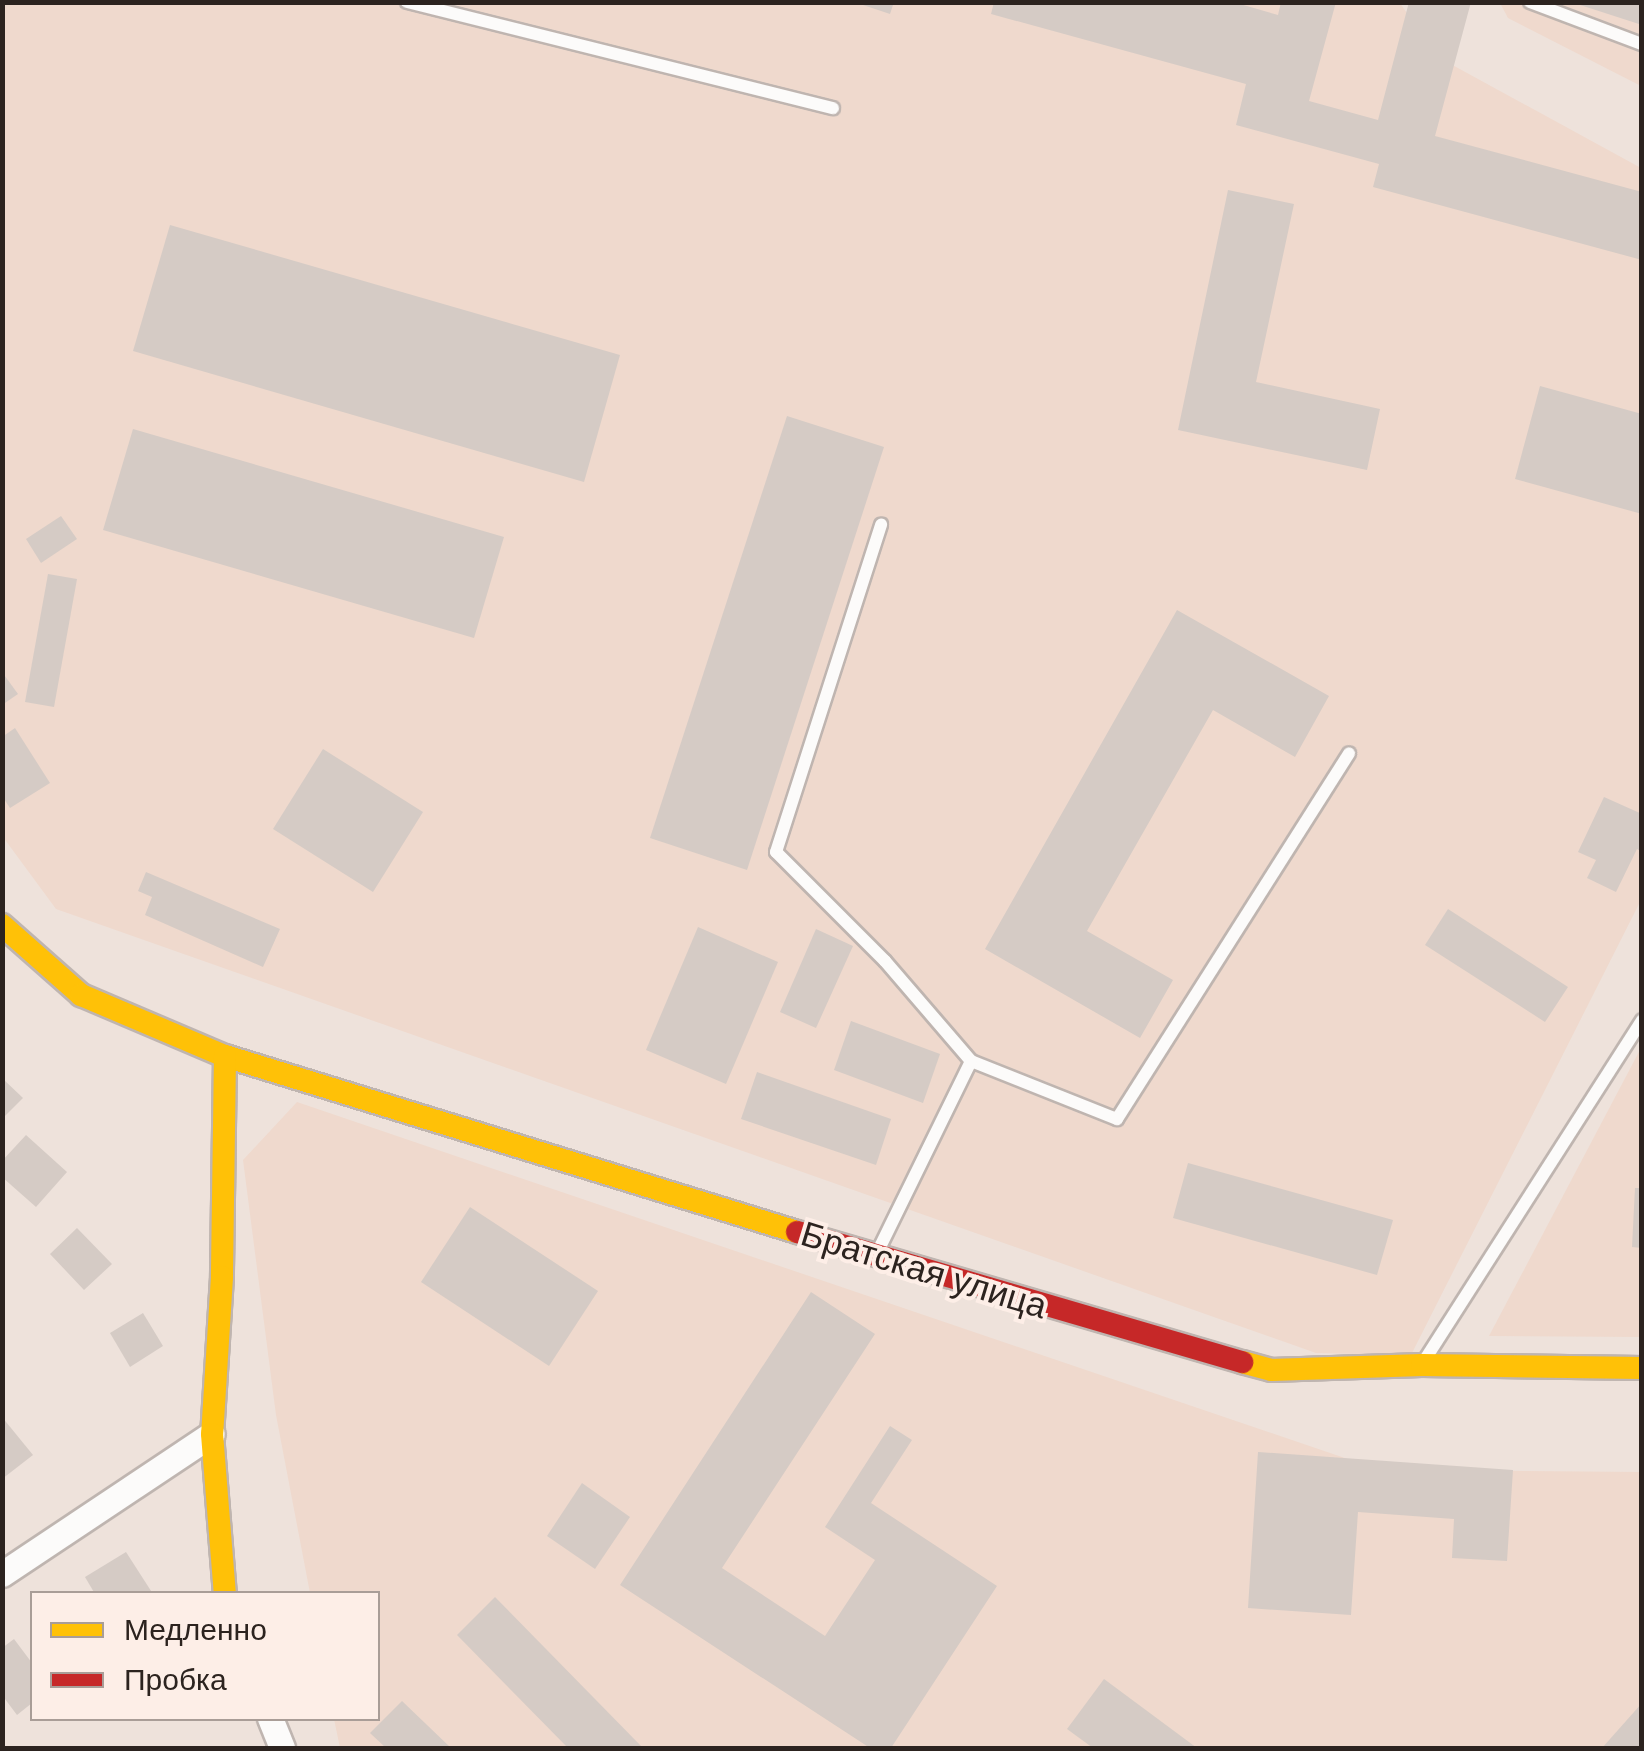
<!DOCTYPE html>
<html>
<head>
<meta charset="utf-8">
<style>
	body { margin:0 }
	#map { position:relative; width:1644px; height:1751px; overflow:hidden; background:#eee2db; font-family:Helvetica,sans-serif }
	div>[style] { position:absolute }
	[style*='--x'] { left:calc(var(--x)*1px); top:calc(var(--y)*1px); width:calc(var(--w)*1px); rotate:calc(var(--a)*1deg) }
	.built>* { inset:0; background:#efd9cd }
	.building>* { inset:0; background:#d5cbc5 }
	.roads { filter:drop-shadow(2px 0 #bfb5b0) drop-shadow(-2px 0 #bfb5b0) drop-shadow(0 2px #bfb5b0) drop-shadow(0 -2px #bfb5b0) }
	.lane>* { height:12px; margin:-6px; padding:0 6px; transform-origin:6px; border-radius:6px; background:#fcfbfa }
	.street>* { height:25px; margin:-12.5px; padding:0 12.5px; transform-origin:12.5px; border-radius:12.5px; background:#fcfbfa }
	.slow>* { height:22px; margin:-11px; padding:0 11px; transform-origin:11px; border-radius:11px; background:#ffc107 }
	.jam>* { height:22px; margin:-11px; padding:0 11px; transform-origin:11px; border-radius:11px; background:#c62828 }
	span { translate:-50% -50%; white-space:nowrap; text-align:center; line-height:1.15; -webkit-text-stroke:8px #fdeee7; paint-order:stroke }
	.street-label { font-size:35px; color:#2c231f }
	.frame { position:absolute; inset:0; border:5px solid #2c231f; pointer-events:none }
	.legend { position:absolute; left:30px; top:1591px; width:350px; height:130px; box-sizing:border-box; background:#fdeee7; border:2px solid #a99d97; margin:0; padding:12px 18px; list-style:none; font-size:30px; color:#2c231f }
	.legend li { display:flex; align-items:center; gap:20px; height:50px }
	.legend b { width:50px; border:2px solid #a99d97 }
</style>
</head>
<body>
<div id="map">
	<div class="built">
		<div style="clip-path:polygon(2px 3px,1400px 3px,1436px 56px,1641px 168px,1641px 900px,1411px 1355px,1316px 1353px,56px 909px,3px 837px)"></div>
		<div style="clip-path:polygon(1500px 3px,1641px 3px,1641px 86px,1508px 18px)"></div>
		<div style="clip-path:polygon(1641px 1048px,1641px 1337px,1489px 1336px)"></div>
		<div style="clip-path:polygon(297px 1102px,1380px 1470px,1641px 1472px,1641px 1748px,340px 1748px,334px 1719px,378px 1718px,378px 1594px,310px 1593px,276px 1415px,243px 1160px)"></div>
	</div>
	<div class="building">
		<div style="clip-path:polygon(854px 2px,894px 2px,890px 14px)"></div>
		<div style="clip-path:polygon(994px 2px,1233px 2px,1278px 15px,1281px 2px,1336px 2px,1309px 101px,1378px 120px,1409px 2px,1471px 2px,1435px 136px,1642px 192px,1642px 260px,1373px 187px,1379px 164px,1236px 125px,1246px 84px,991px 14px)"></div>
		<div style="clip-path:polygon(1574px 2px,1642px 2px,1642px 25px,1574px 3px)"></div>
		<div style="clip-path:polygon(1228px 190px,1294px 204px,1256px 382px,1380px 409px,1367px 470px,1178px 430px)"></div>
		<div style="clip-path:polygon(170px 225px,620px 355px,584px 482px,133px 351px)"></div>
		<div style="clip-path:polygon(1540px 386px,1642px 414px,1642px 514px,1515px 479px)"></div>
		<div style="clip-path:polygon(787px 416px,884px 447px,747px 870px,650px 838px)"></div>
		<div style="clip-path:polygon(133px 429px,504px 537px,474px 638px,103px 530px)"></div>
		<div style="clip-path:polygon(61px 516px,77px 539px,41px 563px,26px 539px)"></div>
		<div style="clip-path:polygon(48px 574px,77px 579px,54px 707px,25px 702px)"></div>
		<div style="clip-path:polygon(1177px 610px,1329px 696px,1295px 757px,1213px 710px,1087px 931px,1173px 980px,1140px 1038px,985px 949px)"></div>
		<div style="clip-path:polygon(2px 672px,18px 694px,2px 705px)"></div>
		<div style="clip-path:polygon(15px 728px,50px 783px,10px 808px,2px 796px,2px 737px)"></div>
		<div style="clip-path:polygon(323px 749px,423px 812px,373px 892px,273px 829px)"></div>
		<div style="clip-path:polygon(1604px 797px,1642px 814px,1642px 852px,1637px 849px,1616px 892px,1587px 878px,1596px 860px,1578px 852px)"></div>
		<div style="clip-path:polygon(146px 872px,280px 929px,263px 967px,145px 915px,152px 897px,138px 891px)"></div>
		<div style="clip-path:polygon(1448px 909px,1568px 987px,1545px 1022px,1425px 945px)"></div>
		<div style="clip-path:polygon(698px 927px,778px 962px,726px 1084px,646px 1050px)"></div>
		<div style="clip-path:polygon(816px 929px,853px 946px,816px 1028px,780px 1012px)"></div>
		<div style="clip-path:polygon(851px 1021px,940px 1054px,923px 1103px,834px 1070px)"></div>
		<div style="clip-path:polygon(757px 1072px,891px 1119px,876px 1165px,741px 1119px)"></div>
		<div style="clip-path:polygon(2px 1078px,23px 1098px,2px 1119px)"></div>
		<div style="clip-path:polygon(26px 1135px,67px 1172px,36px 1207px,2px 1177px,2px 1161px)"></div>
		<div style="clip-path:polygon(1188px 1163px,1393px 1220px,1377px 1275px,1173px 1218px)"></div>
		<div style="clip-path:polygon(1635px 1188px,1642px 1188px,1642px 1248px,1632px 1247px)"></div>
		<div style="clip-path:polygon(470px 1207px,598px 1291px,549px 1366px,421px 1282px)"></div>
		<div style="clip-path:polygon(77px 1228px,112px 1264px,84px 1290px,50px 1254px)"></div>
		<div style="clip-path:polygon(811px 1292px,875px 1334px,722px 1568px,825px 1636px,875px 1560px,825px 1527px,890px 1426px,912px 1440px,871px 1503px,997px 1586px,891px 1748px,870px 1748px,620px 1585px)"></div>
		<div style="clip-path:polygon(143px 1313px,163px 1346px,130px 1367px,110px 1333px)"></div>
		<div style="clip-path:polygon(2px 1417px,33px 1455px,2px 1479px)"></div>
		<div style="clip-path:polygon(1258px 1452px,1513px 1470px,1507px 1561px,1452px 1558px,1454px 1519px,1358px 1512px,1351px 1615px,1248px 1608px)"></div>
		<div style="clip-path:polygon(582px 1483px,630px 1517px,595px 1569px,547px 1536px)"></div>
		<div style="clip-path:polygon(126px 1552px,153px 1594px,95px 1594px,85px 1577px)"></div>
		<div style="clip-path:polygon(495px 1597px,643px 1748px,568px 1748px,457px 1635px)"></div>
		<div style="clip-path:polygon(14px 1639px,32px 1663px,32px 1703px,17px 1715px,2px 1695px,2px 1648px)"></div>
		<div style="clip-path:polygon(1104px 1679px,1197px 1748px,1093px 1748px,1067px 1729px)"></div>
		<div style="clip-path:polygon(402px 1701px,451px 1748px,386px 1748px,370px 1733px)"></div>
		<div style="clip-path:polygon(1642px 1703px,1642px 1748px,1602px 1748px)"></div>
	</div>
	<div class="roads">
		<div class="lane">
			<div style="--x:407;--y:2;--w:439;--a:14"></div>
			<div style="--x:1530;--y:2;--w:120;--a:20.6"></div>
			<div style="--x:971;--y:1061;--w:157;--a:21.7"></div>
			<div style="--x:1117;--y:1119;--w:433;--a:-57.6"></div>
			<div style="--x:877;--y:1253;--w:214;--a:-63.9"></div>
			<div style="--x:971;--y:1061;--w:132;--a:-130.7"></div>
			<div style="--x:885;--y:961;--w:154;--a:-135"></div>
			<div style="--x:776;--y:852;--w:344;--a:-72.2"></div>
			<div style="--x:1426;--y:1358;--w:401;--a:-57.4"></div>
		</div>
		<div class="street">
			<div style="--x:2;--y:1574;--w:252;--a:-33.7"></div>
			<div style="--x:270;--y:1718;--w:32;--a:68"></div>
		</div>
		<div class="slow">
			<div style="--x:2;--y:925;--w:106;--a:41.5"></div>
			<div style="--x:81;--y:995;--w:156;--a:23"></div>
			<div style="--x:225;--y:1056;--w:598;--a:17.1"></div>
			<div style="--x:225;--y:1056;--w:221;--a:90.8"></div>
			<div style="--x:222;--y:1277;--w:157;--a:93.6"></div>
			<div style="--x:212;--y:1434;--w:161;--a:85.4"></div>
			<div style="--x:1242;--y:1362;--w:30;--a:15"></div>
			<div style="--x:1271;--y:1370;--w:151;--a:-1.9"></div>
			<div style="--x:1422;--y:1365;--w:220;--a:0.8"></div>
		</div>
		<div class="jam">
			<div style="--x:797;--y:1232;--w:464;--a:16.3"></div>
		</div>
	</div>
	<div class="street-label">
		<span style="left:924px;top:1270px;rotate:17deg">Братская улица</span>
	</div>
	<div class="frame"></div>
	<ul class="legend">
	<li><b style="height:12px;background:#ffc107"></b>Медленно</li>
	<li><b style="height:12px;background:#c62828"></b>Пробка</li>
	</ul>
</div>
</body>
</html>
